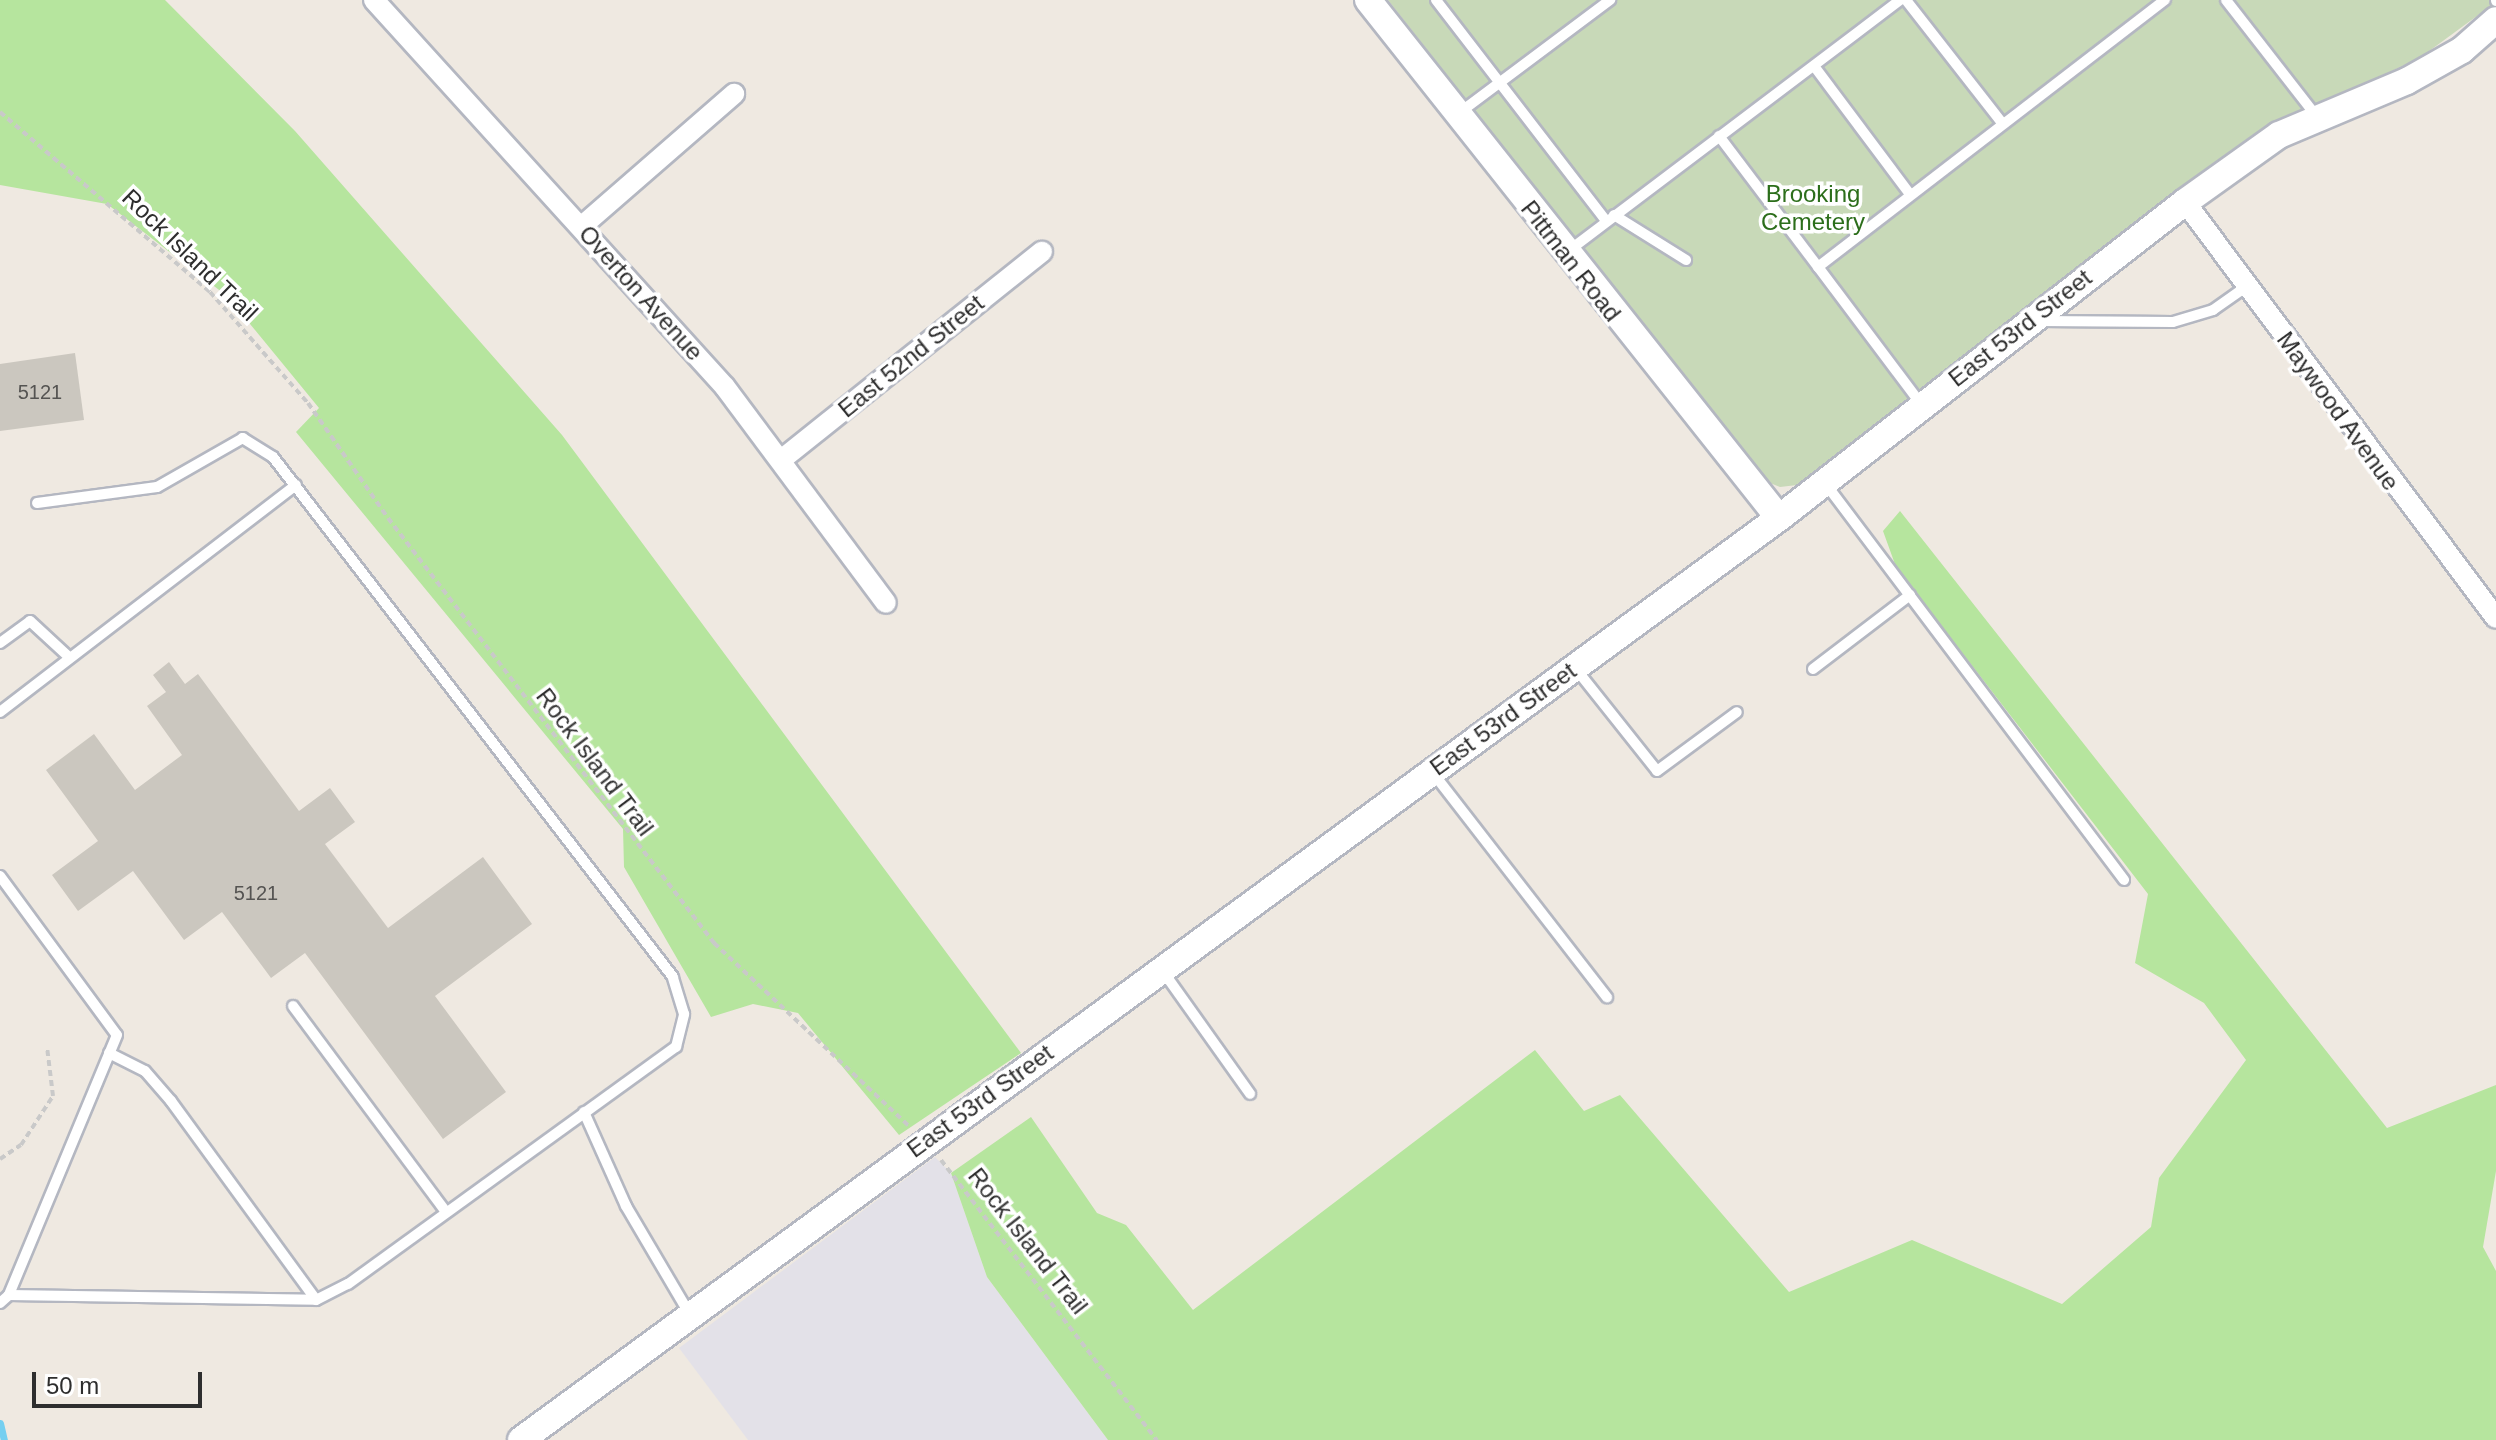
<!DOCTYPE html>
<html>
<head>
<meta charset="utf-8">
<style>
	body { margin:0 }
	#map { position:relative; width:2496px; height:1440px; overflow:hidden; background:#efe9e1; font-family:Arial,sans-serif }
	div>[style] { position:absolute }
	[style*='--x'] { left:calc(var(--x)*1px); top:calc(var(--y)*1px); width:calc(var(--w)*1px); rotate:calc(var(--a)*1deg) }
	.industrial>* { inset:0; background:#e3e1e8 }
	.green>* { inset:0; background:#b6e59e }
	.cemetery>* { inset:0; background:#c8d9b8 }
	.stream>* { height:7px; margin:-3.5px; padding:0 3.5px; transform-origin:3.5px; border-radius:3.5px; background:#75cff0 }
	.building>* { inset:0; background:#cbc7bf }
	.path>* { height:4px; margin-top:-2px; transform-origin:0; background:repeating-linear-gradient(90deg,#c9c9c9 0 6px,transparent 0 10px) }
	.roads { filter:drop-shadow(2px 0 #b4b7c1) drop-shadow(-2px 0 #b4b7c1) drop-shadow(0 2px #b4b7c1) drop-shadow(0 -2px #b4b7c1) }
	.service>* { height:10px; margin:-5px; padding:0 5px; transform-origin:5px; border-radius:5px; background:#fff }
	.minor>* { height:20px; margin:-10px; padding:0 10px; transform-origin:10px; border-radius:10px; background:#fff }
	.tertiary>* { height:26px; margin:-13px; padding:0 13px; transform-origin:13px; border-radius:13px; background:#fff }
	span { translate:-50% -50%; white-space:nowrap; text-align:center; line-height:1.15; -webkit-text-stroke:7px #fff; paint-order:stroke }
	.number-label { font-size:20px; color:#555452 }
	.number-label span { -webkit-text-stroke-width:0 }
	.park-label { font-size:24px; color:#2c6e1b }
	.street-label { font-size:24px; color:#2e2e2e }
	.scale { position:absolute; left:32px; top:1372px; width:170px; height:36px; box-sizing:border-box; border:4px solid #2e2e2e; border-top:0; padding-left:10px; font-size:24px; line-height:28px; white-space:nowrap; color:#2e2e2e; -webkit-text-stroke:6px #fff; paint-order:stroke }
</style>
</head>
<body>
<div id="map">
	<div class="industrial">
		<div style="clip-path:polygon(935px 1157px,951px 1173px,987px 1277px,1108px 1440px,748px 1440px,679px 1348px)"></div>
	</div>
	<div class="green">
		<div style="clip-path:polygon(0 0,165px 0,295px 131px,562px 435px,1021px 1053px,899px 1135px,798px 1013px,753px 1004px,711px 1017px,624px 867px,623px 829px,296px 432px,319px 408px,227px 296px,107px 204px,0 185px)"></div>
		<div style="clip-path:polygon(1900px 511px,2387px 1128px,2496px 1085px,2496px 1171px,2483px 1247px,2496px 1271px,2496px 1440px,1108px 1440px,987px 1277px,951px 1173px,1031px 1117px,1097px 1213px,1126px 1225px,1193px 1310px,1535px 1050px,1584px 1111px,1620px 1095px,1789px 1292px,1912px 1240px,2062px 1304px,2151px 1227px,2159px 1178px,2246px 1060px,2204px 1003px,2135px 963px,2148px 894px,1896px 567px,1883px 531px)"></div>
	</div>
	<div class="cemetery">
		<div style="clip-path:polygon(1388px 0,2496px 0,2496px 2px,2421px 57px,2263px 133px,1797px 485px,1780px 487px,1765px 481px)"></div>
	</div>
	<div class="stream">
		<div style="--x:0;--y:1423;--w:17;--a:77"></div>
	</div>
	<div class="building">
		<div style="clip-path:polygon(75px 353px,84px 420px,0 431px,0 364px)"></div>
		<div style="clip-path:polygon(169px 662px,185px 684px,198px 674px,299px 811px,330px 788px,355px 822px,325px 844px,388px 928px,483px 857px,532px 924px,435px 996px,506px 1092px,443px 1139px,305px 953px,271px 978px,222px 912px,184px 940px,133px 871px,78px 911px,52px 875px,98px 841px,46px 770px,94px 734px,135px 790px,182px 755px,147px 706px,166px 692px,153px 675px)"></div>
	</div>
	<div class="path">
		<div style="--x:0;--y:112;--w:277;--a:40.6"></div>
		<div style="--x:210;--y:292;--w:148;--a:48.6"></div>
		<div style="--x:308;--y:403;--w:140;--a:55.2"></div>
		<div style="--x:388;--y:518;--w:536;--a:52.51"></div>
		<div style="--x:714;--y:943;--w:269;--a:43.2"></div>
		<div style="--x:0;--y:1159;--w:25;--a:-34"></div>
		<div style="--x:21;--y:1145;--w:59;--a:-56.9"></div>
		<div style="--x:53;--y:1096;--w:49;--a:-97"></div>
		<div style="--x:941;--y:1160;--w:354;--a:52.4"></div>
	</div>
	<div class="roads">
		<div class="service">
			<div style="--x:1436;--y:0;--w:279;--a:52.4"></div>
			<div style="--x:1906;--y:0;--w:156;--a:52"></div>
			<div style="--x:2226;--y:0;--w:148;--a:52.1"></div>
			<div style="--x:2496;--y:0;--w:1;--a:90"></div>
			<div style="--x:1814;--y:66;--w:159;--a:53.2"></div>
			<div style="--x:1459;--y:113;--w:189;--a:-36.8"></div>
			<div style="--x:1719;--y:136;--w:164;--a:52.9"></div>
			<div style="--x:1614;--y:215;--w:85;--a:32"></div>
			<div style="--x:1567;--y:252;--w:418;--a:-37.1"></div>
			<div style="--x:2040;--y:321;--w:133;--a:0.4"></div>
			<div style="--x:2173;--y:322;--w:42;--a:-16.7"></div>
			<div style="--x:2213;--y:310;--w:42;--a:-35.2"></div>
			<div style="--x:1921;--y:404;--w:171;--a:-126.9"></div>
			<div style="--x:1818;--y:267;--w:438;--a:-37.6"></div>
			<div style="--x:1825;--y:483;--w:497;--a:53"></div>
			<div style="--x:0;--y:643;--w:37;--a:-36"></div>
			<div style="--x:30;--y:621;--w:54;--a:42.8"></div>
			<div style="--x:1576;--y:669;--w:130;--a:51.5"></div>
			<div style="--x:1657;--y:771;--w:99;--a:-36.4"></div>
			<div style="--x:1813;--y:669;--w:122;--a:-37.3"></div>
			<div style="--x:0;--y:712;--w:373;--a:-37.5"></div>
			<div style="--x:1433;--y:773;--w:284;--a:52.2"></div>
			<div style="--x:0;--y:876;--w:197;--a:53.7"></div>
			<div style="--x:117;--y:1035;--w:282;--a:112.6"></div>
			<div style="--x:1162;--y:970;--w:152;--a:54.6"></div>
			<div style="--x:293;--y:1006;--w:257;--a:53.4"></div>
			<div style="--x:109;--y:1053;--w:40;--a:26.6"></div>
			<div style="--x:145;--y:1071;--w:40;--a:49"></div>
			<div style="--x:171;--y:1101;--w:246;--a:53.9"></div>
			<div style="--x:584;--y:1112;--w:103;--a:65.9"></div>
			<div style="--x:626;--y:1206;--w:124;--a:59.5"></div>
			<div style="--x:0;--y:1303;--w:12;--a:-42"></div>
			<div style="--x:9;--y:1295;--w:307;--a:0.9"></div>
			<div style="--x:316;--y:1300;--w:36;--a:-27"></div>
			<div style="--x:348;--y:1284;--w:405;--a:-35.9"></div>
			<div style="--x:676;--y:1047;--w:34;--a:-76"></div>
			<div style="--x:684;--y:1014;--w:39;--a:-107"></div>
			<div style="--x:673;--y:977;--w:656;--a:-127.57"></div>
			<div style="--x:273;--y:457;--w:36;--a:-148"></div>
			<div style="--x:243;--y:438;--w:99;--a:150.3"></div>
			<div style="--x:157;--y:487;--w:121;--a:172.4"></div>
		</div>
		<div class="minor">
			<div style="--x:374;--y:0;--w:522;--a:47.79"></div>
			<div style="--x:725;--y:387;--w:269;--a:53.3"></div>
			<div style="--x:2185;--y:202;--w:519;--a:53.22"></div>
			<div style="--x:581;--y:227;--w:203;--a:-41"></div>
			<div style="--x:781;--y:460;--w:334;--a:-38.6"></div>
		</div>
		<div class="tertiary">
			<div style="--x:1368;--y:0;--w:661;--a:51.57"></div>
			<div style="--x:521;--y:1440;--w:1560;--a:-36.24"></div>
			<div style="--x:1779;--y:518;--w:514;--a:-37.89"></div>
			<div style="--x:2185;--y:202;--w:115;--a:-35.5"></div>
			<div style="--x:2279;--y:135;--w:139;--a:-22.9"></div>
			<div style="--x:2407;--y:81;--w:63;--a:-29.4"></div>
			<div style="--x:2462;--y:50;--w:45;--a:-41.4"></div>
		</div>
	</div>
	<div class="number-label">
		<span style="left:40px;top:392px">5121</span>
		<span style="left:256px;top:893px">5121</span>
	</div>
	<div class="park-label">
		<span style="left:1813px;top:208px">Brooking<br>Cemetery</span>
	</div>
	<div class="street-label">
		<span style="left:190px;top:255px;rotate:44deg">Rock Island Trail</span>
		<span style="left:1571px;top:261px;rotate:52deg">Pittman Road</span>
		<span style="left:641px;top:293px;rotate:48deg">Overton Avenue</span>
		<span style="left:2020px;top:328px;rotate:-38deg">East 53rd Street</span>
		<span style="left:911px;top:356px;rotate:-39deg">East 52nd Street</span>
		<span style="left:2338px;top:411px;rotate:54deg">Maywood Avenue</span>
		<span style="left:1503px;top:719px;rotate:-36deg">East 53rd Street</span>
		<span style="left:595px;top:762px;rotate:53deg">Rock Island Trail</span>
		<span style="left:980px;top:1101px;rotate:-36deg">East 53rd Street</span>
		<span style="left:1028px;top:1241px;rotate:52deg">Rock Island Trail</span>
	</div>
	<div class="scale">50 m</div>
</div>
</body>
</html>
